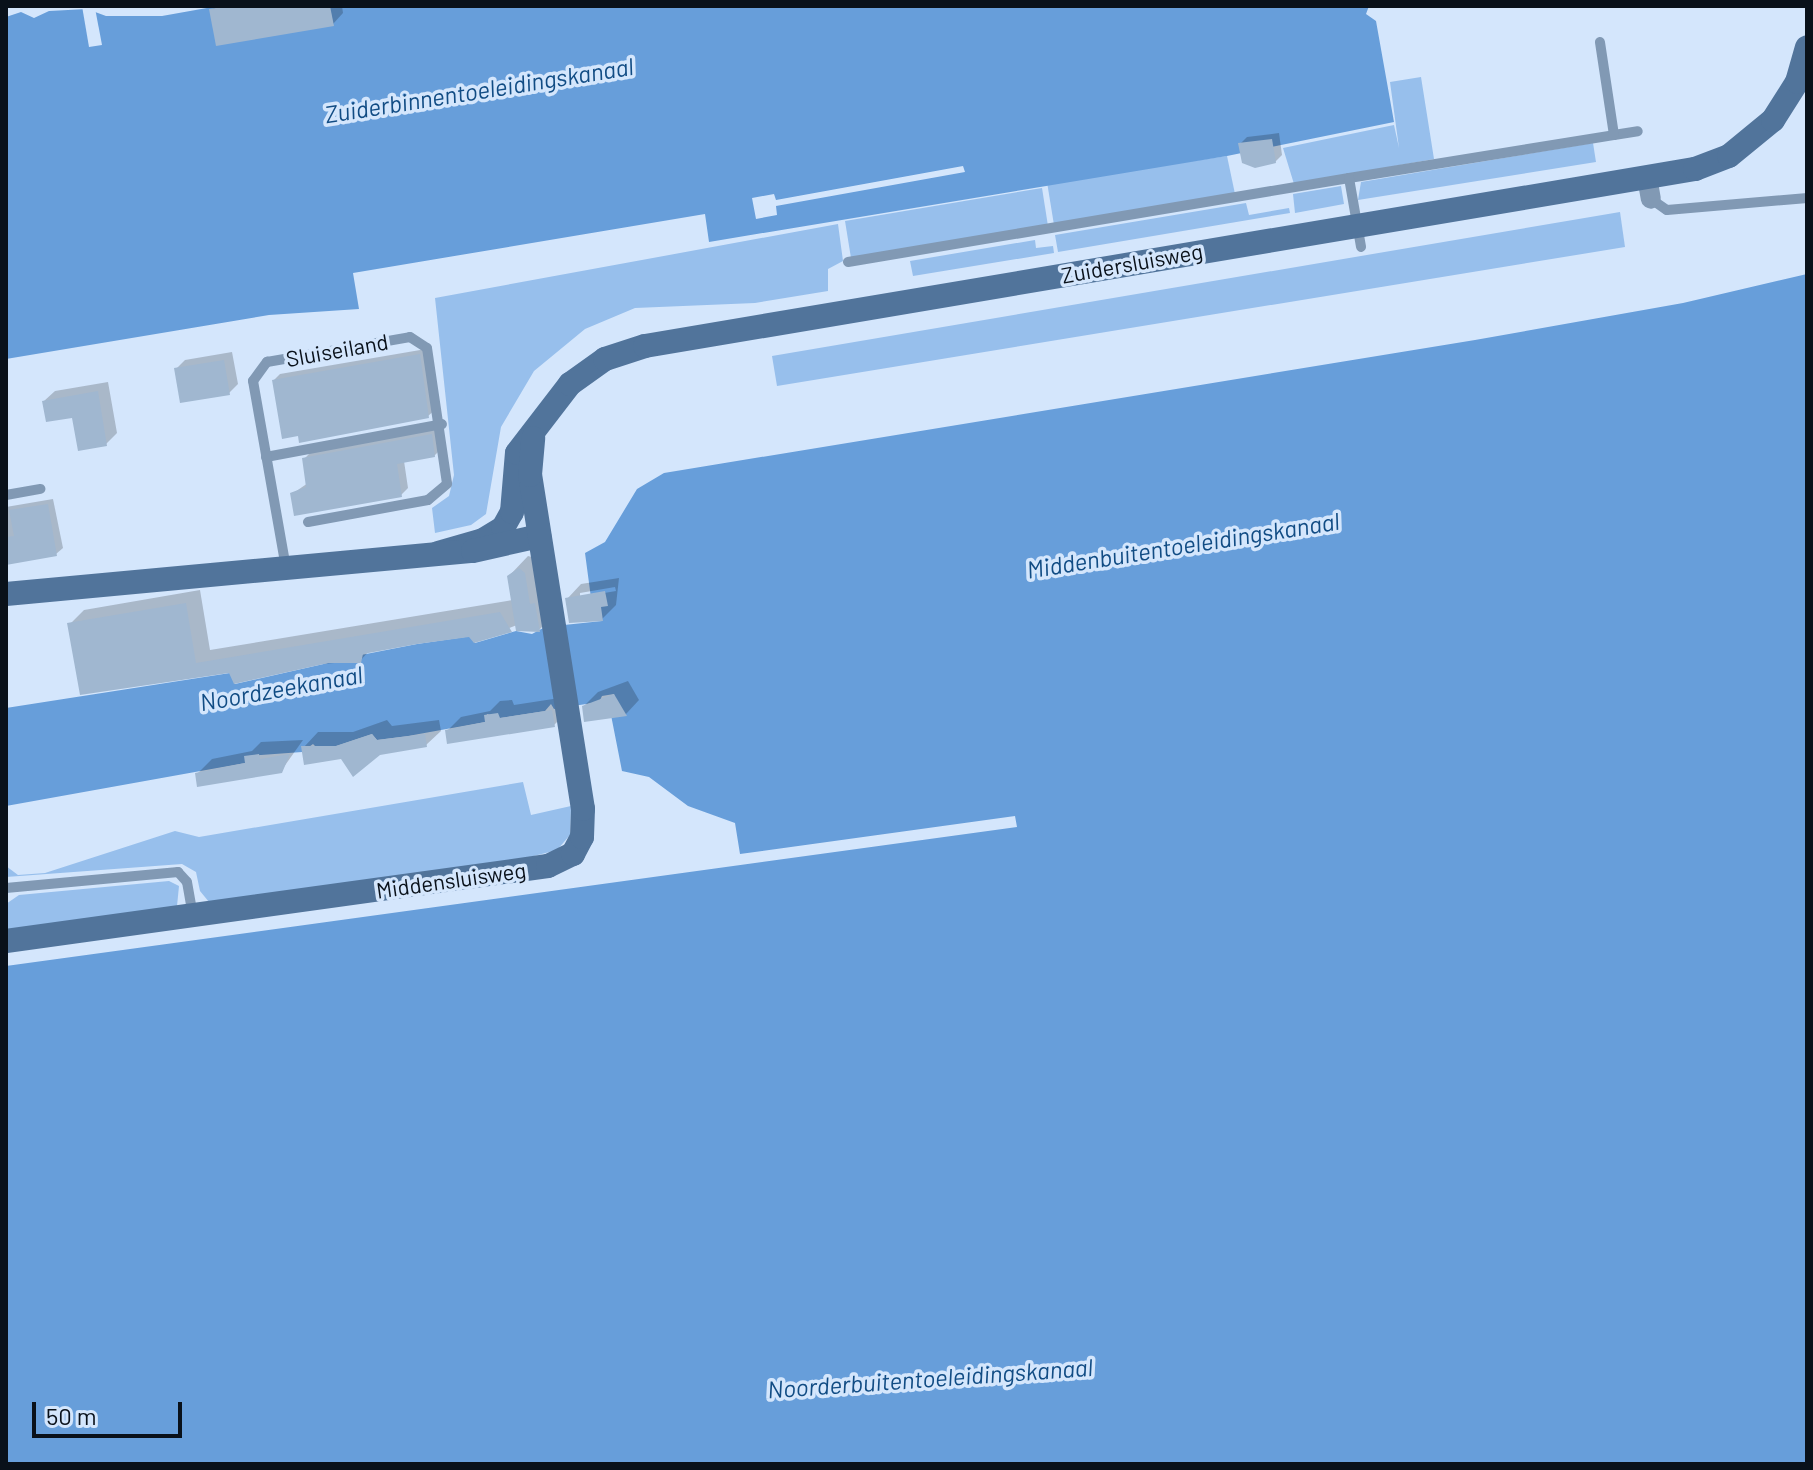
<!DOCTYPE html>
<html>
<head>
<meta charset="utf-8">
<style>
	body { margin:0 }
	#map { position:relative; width:1813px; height:1470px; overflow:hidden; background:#d4e6fc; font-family:Barlow,sans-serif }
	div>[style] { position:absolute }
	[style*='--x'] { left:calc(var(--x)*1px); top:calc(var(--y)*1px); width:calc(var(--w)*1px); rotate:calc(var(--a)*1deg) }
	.green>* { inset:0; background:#97bfec }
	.water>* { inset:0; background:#679eda }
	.pier>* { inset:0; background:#d4e6fc }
	.shadow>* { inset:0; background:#0003 }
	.building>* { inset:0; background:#a0b7d0 }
	.lane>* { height:10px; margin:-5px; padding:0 5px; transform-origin:5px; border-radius:5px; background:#8199b4 }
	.street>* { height:20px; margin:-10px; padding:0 10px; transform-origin:10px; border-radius:10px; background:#8199b4 }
	.secondary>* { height:24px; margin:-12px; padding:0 12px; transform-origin:12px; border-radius:12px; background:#51749b }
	span { translate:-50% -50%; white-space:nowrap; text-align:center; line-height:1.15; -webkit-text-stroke:7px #d4e6fc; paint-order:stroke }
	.street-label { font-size:22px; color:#09111a }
	.water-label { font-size:24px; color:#114c84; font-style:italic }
	.frame { position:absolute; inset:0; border:8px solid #09111a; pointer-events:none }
	.scale { position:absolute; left:32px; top:1402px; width:150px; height:36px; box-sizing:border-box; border:4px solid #09111a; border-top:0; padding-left:10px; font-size:24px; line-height:28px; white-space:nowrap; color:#09111a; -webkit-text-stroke:6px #d4e6fc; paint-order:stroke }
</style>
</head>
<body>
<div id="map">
	<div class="green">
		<div style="clip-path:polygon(1421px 77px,1434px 159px,1294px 184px,1283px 148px,1394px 125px,1399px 148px,1390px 82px)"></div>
		<div style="clip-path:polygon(1593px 143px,1596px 162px,1358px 200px,1361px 182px)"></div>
		<div style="clip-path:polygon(1227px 156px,1235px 194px,1054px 225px,1047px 182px)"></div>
		<div style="clip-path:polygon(1341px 186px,1344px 204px,1295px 213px,1293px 194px)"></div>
		<div style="clip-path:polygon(1042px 188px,1048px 226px,851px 258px,845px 221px)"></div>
		<div style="clip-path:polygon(1246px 203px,1249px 215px,1289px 208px,1290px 213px,1058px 252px,1055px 235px)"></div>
		<div style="clip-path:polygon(1620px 212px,1625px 247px,777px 386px,772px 356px)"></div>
		<div style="clip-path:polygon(838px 224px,843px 261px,828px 269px,828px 291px,755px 303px,635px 308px,585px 329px,534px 371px,501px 427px,486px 514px,471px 525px,435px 533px,432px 508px,449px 496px,454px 475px,435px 298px)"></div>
		<div style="clip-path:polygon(1035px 240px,1036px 248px,1053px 246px,1054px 253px,913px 276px,910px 261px)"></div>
		<div style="clip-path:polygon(523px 782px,531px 815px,571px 806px,570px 835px,557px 850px,503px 864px,209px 902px,200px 891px,196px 872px,182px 864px,6px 877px,6px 866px,18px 875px,45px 873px,175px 831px,199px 837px)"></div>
		<div style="clip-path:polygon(169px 881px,179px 886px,177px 906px,6px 932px,6px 904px,19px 895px)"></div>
	</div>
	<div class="water">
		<div style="clip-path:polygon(218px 6px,1369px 6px,1366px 14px,1376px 21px,1394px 122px,1227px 156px,709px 242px,705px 214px,353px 273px,359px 309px,269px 315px,6px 359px,6px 17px,21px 12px,34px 18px,49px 11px,87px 9px,106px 16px,162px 16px)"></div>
		<div style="clip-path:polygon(1807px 274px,1807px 1464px,6px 1464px,6px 966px,1017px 827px,1015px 816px,740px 854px,735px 823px,688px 806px,649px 777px,622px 771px,611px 715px,619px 714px,614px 694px,602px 696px,599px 702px,554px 709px,551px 704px,545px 711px,500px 718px,487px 714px,485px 722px,408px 736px,377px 740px,372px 734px,336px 746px,317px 748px,313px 744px,302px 752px,248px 756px,245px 763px,6px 806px,6px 708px,230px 673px,235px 684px,328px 663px,359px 663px,361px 655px,417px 644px,472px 636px,475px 643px,516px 631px,532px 634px,545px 627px,602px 621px,591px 598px,585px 553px,605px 542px,637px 489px,664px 473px,1475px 340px,1683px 303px)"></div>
	</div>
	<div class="pier">
		<div style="clip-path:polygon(82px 6px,95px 8px,102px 45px,89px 47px)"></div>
		<div style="clip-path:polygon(963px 166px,965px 172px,776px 206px,777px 215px,756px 219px,752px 198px,774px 194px,776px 200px)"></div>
	</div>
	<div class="shadow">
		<div style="clip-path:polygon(216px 6px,342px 6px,343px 13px,333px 24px,212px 10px)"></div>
		<div style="clip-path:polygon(1279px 133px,1282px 155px,1275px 162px,1240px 144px,1247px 137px)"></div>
		<div style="clip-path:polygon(426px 349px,435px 410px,428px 416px,274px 380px,280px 374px)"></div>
		<div style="clip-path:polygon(232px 352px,238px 384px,229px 393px,176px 369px,185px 360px)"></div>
		<div style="clip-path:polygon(108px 382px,117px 433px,106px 444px,74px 416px,44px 401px,55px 391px)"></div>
		<div style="clip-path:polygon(438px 428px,441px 449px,434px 456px,404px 461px,408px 488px,401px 495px,292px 494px,308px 483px,304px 459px,311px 452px)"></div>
		<div style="clip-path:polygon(53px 499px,63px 548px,56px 554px,6px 563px,6px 507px)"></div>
		<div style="clip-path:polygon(528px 556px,539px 559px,553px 616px,539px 630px,517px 625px,475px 641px,470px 635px,369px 651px,360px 661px,230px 671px,82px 693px,70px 624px,84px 610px,200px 590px,210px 650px,513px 600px,509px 576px)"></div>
		<div style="clip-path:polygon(evenodd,619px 578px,616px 605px,602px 619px,567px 599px,581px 584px,619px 578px,615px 587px,616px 591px,580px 597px,580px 593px,615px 587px)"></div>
		<div style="clip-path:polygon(628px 681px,639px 700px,626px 714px,584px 706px,598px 692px)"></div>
		<div style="clip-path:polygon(566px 697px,568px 711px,554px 725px,447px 731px,461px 717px,490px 711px,500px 701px,512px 700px,514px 705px)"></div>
		<div style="clip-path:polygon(387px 720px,392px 726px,439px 720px,441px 731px,426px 745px,341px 757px,304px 747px,318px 732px,353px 732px)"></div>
		<div style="clip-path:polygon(303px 740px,281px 771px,197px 774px,212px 759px,252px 751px,261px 742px)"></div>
	</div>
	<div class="building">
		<div style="clip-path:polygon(229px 6px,330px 6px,334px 26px,216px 46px,209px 9px)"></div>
		<div style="clip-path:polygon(1272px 139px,1276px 163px,1255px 168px,1242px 163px,1238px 143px)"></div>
		<div style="clip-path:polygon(420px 354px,429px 418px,299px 443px,298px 436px,282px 439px,272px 380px)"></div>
		<div style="clip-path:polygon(224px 360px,230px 395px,180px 403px,174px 368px)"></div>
		<div style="clip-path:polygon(98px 391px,107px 446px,78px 451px,72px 418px,46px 422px,42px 401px)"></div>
		<div style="clip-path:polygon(432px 434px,435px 457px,397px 464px,402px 497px,294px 516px,290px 493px,306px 487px,302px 458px)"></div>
		<div style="clip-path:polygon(48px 504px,57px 556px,6px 565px,6px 537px,14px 536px,9px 510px)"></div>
		<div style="clip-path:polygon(519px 568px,525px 573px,530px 604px,535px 603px,540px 632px,516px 631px,507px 576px)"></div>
		<div style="clip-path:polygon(605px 591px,608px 606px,601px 607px,603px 621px,569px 623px,565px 598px)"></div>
		<div style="clip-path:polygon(186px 603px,196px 663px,500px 612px,512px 632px,474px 643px,469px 637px,417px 644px,363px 654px,361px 663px,328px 663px,234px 684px,229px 673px,80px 695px,67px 623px)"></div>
		<div style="clip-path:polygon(614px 694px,627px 716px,584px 722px,582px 706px)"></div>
		<div style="clip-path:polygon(552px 710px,555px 727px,447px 744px,445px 730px,485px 722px,484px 715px,498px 713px,500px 718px)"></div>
		<div style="clip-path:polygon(372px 734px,377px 740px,425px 734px,427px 747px,380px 755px,353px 777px,341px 759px,304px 765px,301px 746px,336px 746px)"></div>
		<div style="clip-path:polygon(259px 754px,260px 759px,290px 754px,282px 773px,197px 787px,195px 773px,245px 763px,244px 756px)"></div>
	</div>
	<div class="lane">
		<div style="--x:1614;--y:135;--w:24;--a:-9"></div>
		<div style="--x:1349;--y:178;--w:268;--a:-9.2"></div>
		<div style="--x:1614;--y:135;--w:94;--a:-98.6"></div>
		<div style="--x:1651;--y:199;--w:19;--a:35"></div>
		<div style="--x:1667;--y:210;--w:141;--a:-4.9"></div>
		<div style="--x:848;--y:262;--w:508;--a:-9.52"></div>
		<div style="--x:1349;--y:178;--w:70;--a:80.1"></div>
		<div style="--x:266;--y:457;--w:179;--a:-10.6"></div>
		<div style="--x:6;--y:495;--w:35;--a:-10"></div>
		<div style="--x:286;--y:568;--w:190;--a:-100"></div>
		<div style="--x:253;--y:381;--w:24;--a:-54"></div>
		<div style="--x:267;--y:362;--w:145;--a:-9.9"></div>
		<div style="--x:410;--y:337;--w:20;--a:33"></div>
		<div style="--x:427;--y:348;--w:137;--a:81.6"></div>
		<div style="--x:447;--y:484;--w:25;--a:140"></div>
		<div style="--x:428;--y:500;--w:122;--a:169.6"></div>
		<div style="--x:6;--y:888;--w:173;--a:-5.3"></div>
		<div style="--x:178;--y:872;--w:13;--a:48"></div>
		<div style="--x:187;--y:882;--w:34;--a:80"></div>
	</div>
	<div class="street">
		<div style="--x:1647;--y:177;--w:22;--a:80"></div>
	</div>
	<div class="secondary">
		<div style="--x:438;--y:553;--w:47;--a:-16.1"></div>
		<div style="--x:483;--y:540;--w:23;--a:-31"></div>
		<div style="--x:503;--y:528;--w:18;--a:-61"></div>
		<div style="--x:512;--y:512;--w:59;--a:-85.2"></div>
		<div style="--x:517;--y:453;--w:87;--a:-52.5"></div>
		<div style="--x:570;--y:384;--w:43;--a:-35.5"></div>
		<div style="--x:605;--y:359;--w:42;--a:-18"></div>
		<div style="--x:645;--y:346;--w:1065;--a:-9.57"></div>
		<div style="--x:1695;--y:169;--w:36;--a:-21"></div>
		<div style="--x:1729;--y:156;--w:57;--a:-39.3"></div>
		<div style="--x:1773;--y:120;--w:45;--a:-57.7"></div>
		<div style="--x:1797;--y:82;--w:36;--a:-74"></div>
		<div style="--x:6;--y:594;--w:469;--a:-5.3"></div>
		<div style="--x:473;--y:551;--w:68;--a:-12.8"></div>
		<div style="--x:6;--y:941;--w:547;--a:-7.88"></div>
		<div style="--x:548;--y:866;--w:28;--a:-26"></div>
		<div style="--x:573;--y:854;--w:19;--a:-62"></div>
		<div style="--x:582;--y:837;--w:28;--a:-88"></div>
		<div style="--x:583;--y:809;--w:338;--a:-99"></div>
		<div style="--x:530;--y:475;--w:37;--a:-85"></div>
	</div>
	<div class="street-label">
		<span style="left:1132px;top:263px;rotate:-10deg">Zuidersluisweg</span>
		<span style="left:337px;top:350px;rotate:-10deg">Sluiseiland</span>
		<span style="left:451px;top:880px;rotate:-8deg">Middensluisweg</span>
	</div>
	<div class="water-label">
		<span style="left:479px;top:90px;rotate:-9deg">Zuiderbinnentoeleidingskanaal</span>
		<span style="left:1183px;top:545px;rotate:-9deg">Middenbuitentoeleidingskanaal</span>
		<span style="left:281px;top:688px;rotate:-10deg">Noordzeekanaal</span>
		<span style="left:930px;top:1378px;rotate:-4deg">Noorderbuitentoeleidingskanaal</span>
	</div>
	<div class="frame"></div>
	<div class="scale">50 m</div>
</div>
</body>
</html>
